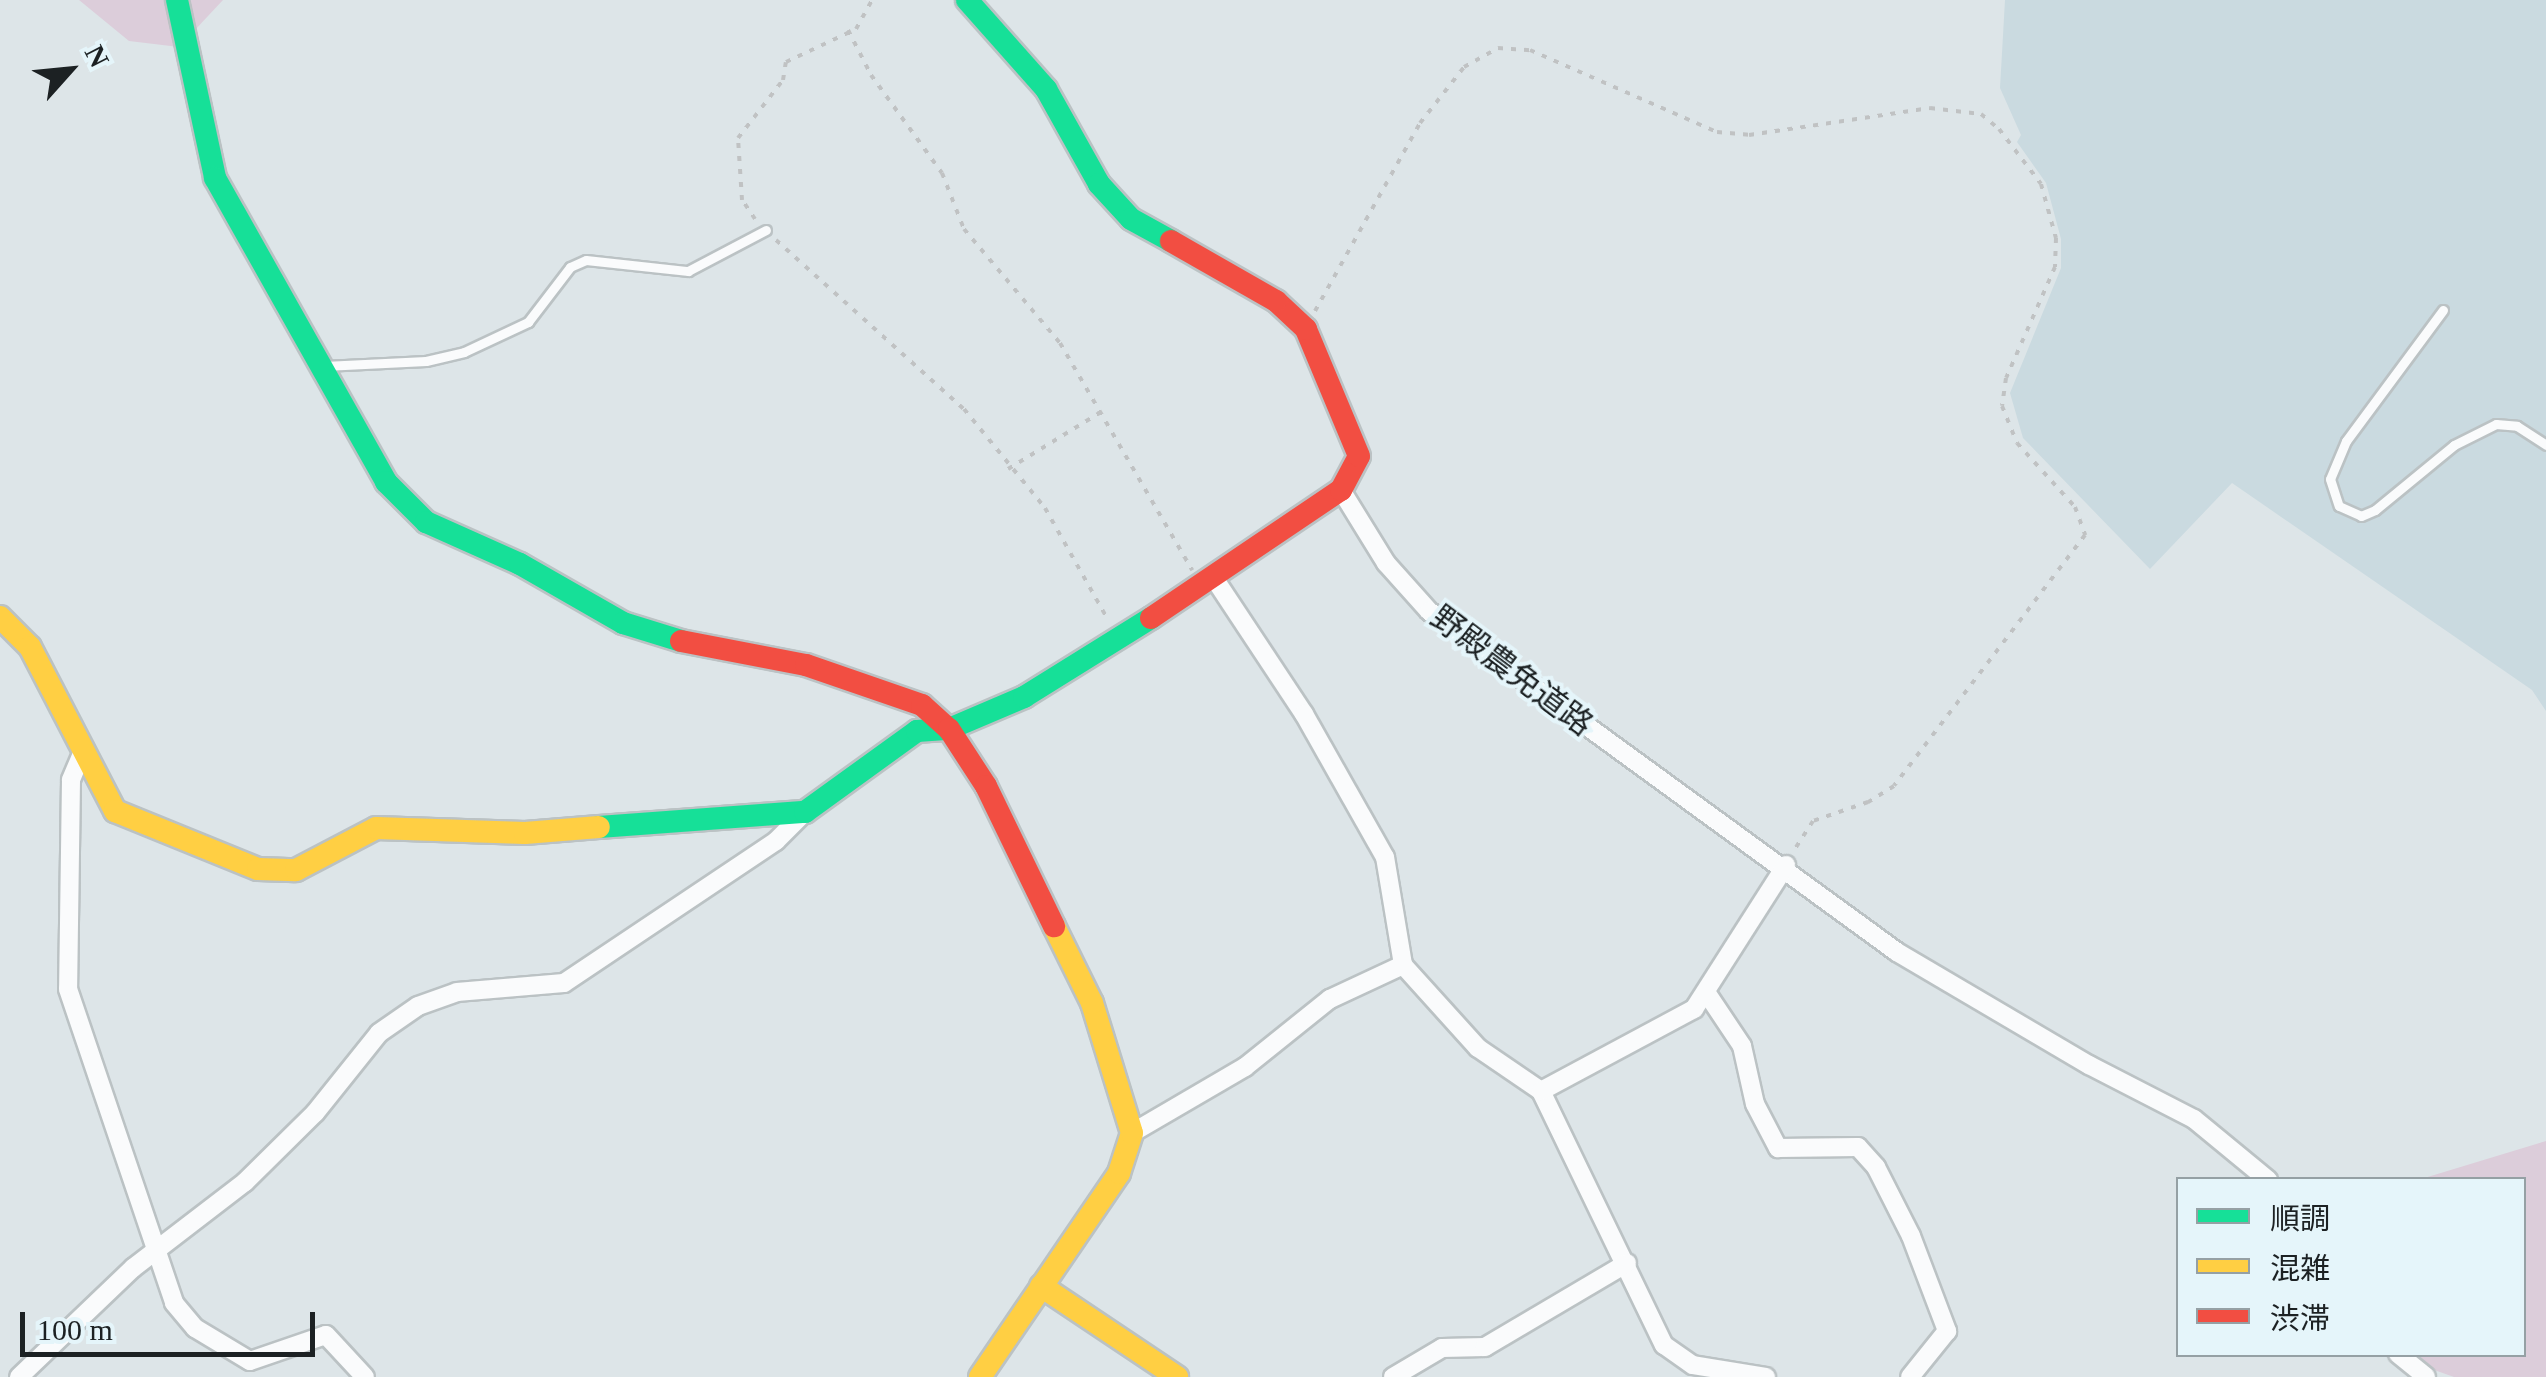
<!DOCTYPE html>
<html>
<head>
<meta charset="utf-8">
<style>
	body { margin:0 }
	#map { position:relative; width:2546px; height:1377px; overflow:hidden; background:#dde5e8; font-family:"Times New Roman","Noto Sans JP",serif }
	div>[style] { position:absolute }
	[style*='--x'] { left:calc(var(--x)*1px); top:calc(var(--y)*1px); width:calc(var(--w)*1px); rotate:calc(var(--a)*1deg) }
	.built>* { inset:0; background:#cadae0 }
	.green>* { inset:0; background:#dccdda }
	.path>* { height:4px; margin-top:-2px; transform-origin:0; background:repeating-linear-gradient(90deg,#c0c2c3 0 5px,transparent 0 13px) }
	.roads { filter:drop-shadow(2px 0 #bbc2c4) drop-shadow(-2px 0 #bbc2c4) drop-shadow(0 2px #bbc2c4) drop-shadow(0 -2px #bbc2c4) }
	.lane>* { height:9px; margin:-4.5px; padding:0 4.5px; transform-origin:4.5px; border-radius:4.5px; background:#fafbfc }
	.street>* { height:18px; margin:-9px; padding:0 9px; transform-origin:9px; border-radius:9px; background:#fafbfc }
	.fast>* { height:22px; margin:-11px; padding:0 11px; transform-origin:11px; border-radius:11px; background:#16e098 }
	.slow>* { height:22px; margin:-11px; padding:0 11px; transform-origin:11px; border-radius:11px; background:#ffcf43 }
	.jam>* { height:22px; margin:-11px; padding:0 11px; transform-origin:11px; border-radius:11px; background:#f24e42 }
	span { translate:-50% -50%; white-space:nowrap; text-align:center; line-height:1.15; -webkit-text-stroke:8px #e5f5fa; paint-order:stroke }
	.street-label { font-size:32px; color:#1c2123 }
	.legend { position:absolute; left:2176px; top:1177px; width:350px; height:180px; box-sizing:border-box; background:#e5f5fa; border:2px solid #95a0a4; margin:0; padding:12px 18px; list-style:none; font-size:30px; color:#1c2123 }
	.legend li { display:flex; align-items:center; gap:20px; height:50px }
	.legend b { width:50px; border:2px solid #95a0a4 }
	.north { position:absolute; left:20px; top:20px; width:100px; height:100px; -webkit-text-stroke:8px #e5f5fa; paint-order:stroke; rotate:63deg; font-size:28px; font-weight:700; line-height:40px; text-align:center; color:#1c2123 }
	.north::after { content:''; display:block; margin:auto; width:35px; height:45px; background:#1c2123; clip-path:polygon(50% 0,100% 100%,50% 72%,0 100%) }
	.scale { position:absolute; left:20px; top:1312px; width:295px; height:45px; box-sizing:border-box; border:5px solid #1c2123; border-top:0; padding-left:12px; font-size:30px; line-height:35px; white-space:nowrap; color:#1c2123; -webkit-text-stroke:8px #e5f5fa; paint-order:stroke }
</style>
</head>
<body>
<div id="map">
	<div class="built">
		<div style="clip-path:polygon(2005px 0,2546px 0,2546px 711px,2532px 690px,2232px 483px,2150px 569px,2023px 438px,2010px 393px,2061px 268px,2061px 239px,2046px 183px,2017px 142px,2021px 135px,2000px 88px)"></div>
	</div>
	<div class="green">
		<div style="clip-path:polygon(79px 0,223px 0,179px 47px,129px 41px)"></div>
		<div style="clip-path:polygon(2546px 1141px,2546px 1377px,2454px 1377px,2392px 1355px,2524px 1354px,2524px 1180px,2421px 1179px)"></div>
	</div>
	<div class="path">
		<div style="--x:848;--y:30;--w:51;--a:62.9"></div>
		<div style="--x:871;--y:75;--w:121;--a:54.1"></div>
		<div style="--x:942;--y:173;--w:60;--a:68.6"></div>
		<div style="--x:964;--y:229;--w:149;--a:49.9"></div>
		<div style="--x:1060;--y:343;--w:263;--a:59.8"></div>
		<div style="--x:755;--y:219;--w:23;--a:-124"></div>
		<div style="--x:742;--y:200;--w:62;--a:-93.7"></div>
		<div style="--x:738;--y:138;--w:73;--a:-52.2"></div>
		<div style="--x:783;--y:80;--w:18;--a:-81"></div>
		<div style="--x:786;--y:62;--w:77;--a:-25.2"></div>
		<div style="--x:856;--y:29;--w:33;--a:-61"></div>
		<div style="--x:776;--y:240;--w:253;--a:42"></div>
		<div style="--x:964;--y:409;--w:128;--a:50.7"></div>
		<div style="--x:1045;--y:508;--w:129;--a:60.6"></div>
		<div style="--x:1315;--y:311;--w:215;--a:-60.8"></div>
		<div style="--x:1420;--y:123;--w:71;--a:-51.8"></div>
		<div style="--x:1464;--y:67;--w:39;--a:-29"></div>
		<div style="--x:1498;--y:48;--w:32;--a:4"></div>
		<div style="--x:1530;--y:50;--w:204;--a:23.7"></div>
		<div style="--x:1717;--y:132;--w:32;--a:5"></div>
		<div style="--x:1749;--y:135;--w:183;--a:-8.5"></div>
		<div style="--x:1930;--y:108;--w:51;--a:6.7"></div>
		<div style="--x:1981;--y:114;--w:23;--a:40"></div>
		<div style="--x:1999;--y:129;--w:69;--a:52.6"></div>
		<div style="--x:2041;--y:184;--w:56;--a:74.5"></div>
		<div style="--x:2056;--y:238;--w:29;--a:92"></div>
		<div style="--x:2055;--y:267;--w:121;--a:113.8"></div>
		<div style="--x:2006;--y:378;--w:28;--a:98"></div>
		<div style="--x:2002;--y:406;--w:40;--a:68"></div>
		<div style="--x:2017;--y:443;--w:86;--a:47.8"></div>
		<div style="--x:2075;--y:507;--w:30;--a:70"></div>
		<div style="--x:2085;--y:535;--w:315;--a:127.3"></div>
		<div style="--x:1894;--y:786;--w:31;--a:148"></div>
		<div style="--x:1868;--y:802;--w:58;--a:160.9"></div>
		<div style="--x:1813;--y:821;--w:35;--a:123"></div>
		<div style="--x:1008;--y:469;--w:109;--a:-31.5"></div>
	</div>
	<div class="roads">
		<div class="lane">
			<div style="--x:2443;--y:310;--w:163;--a:126.5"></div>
			<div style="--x:2346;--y:441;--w:41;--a:112.8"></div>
			<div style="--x:2330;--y:479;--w:28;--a:72"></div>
			<div style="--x:2339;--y:506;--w:24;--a:24"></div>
			<div style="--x:2361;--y:516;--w:15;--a:-23"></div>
			<div style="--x:2375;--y:510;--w:102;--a:-39.4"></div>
			<div style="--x:2454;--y:445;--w:47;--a:-26.6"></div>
			<div style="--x:2496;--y:424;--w:21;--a:5"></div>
			<div style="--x:2517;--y:426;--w:35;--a:33"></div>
			<div style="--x:324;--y:366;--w:102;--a:-2.8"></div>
			<div style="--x:426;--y:361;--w:39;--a:-13"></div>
			<div style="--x:464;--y:352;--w:71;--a:-25.1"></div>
			<div style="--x:528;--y:322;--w:69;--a:-52.6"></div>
			<div style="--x:570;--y:267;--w:17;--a:-24"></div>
			<div style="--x:586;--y:260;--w:103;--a:6.2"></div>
			<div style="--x:688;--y:271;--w:88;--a:-27.7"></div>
		</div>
		<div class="street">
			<div style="--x:1341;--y:490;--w:86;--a:58.3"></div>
			<div style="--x:1386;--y:563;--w:64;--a:48.1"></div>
			<div style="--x:1429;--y:611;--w:579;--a:36.08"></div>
			<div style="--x:1897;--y:952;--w:223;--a:30.5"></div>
			<div style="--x:2089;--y:1065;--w:118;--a:27.2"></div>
			<div style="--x:2194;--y:1119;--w:96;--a:39.5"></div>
			<div style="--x:1214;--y:578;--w:163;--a:56.5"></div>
			<div style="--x:1304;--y:714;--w:164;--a:60.5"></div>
			<div style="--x:1385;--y:857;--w:109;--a:80.5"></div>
			<div style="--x:1403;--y:965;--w:112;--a:47.9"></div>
			<div style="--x:1478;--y:1048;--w:76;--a:34.3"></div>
			<div style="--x:1541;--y:1091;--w:282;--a:64.2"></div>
			<div style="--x:1664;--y:1345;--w:35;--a:35"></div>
			<div style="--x:1693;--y:1365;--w:74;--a:9.3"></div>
			<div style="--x:81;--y:756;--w:26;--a:113"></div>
			<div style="--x:71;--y:780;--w:209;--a:90.8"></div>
			<div style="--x:68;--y:989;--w:331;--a:71.3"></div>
			<div style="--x:174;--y:1303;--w:33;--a:50"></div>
			<div style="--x:195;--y:1328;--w:64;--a:31"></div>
			<div style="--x:250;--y:1361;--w:80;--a:-18.9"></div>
			<div style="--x:326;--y:1335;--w:57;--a:47.1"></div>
			<div style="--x:1706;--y:992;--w:65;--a:56.3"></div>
			<div style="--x:1742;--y:1046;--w:59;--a:77.4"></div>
			<div style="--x:1755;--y:1104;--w:50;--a:62.4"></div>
			<div style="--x:1778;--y:1148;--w:80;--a:-0.7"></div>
			<div style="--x:1858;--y:1147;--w:27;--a:48"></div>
			<div style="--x:1876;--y:1167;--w:77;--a:63.1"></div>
			<div style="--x:1911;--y:1236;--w:102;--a:69.2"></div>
			<div style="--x:1947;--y:1331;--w:59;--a:128.8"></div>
			<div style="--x:1541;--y:1091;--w:174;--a:-28.2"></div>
			<div style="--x:1694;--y:1009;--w:171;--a:-57.4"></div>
			<div style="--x:1132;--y:1133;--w:131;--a:-30.3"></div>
			<div style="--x:1245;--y:1067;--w:109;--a:-38.7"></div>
			<div style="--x:1330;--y:999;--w:81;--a:-25"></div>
			<div style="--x:2398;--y:1354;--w:36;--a:39"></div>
			<div style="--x:19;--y:1377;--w:158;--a:-43.7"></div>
			<div style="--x:133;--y:1268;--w:141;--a:-37.5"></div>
			<div style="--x:245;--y:1182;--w:98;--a:-44.6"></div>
			<div style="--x:315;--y:1113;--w:102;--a:-51.3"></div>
			<div style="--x:379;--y:1033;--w:47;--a:-34.7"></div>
			<div style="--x:418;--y:1006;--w:41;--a:-19.7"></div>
			<div style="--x:457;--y:992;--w:107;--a:-4.8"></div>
			<div style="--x:564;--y:983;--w:255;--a:-33.8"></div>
			<div style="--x:776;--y:841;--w:41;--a:-45"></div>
			<div style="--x:1393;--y:1377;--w:57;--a:-30.6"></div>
			<div style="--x:1442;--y:1348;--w:43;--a:-1.3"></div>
			<div style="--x:1485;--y:1347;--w:165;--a:-30.6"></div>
		</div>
		<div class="fast">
			<div style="--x:177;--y:0;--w:182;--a:77.9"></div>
			<div style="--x:215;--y:178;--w:349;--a:60.6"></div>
			<div style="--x:386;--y:482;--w:57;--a:45"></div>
			<div style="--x:426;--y:522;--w:103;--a:24.1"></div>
			<div style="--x:520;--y:564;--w:119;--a:29.8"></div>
			<div style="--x:623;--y:623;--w:61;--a:17.2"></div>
			<div style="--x:967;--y:0;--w:119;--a:48.4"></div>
			<div style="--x:1046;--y:89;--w:109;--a:60.8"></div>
			<div style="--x:1099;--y:184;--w:47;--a:47.6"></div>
			<div style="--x:1131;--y:219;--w:46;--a:28.8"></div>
			<div style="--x:599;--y:827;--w:207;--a:-4.2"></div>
			<div style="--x:805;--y:812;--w:138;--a:-35.9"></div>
			<div style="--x:917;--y:731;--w:32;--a:-4"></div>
			<div style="--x:949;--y:729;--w:82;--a:-23.1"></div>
			<div style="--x:1024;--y:697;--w:150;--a:-31.9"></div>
		</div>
		<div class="slow">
			<div style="--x:0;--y:617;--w:42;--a:45"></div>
			<div style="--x:30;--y:647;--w:185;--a:62.6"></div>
			<div style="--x:115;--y:811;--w:154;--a:22.1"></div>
			<div style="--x:258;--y:869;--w:38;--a:2"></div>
			<div style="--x:296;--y:870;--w:90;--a:-27.7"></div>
			<div style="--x:376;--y:828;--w:149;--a:1.9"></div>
			<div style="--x:525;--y:833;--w:74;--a:-4.6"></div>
			<div style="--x:1041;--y:1286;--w:164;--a:33.8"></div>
			<div style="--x:980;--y:1377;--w:247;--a:-55.7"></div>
			<div style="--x:1119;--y:1173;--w:42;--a:-72"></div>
			<div style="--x:1132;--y:1133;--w:136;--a:-107.1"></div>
			<div style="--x:1092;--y:1003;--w:86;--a:-116.3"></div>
		</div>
		<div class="jam">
			<div style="--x:1151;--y:618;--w:229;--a:-34"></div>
			<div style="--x:1341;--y:490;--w:38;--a:-62"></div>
			<div style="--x:1359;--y:456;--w:138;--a:-112.7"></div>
			<div style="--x:1306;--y:329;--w:41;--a:-137"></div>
			<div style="--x:1276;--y:301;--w:121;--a:-150.3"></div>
			<div style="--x:681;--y:641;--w:127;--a:10.9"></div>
			<div style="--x:806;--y:665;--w:123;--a:19"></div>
			<div style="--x:922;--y:705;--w:36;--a:42"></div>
			<div style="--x:949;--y:729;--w:68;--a:57"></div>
			<div style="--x:986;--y:786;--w:156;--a:64.1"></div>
		</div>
	</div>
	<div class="street-label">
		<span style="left:1512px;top:671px;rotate:37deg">野殿農免道路</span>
	</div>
	<ul class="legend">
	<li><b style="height:12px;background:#16e098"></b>順調</li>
	<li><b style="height:12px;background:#ffcf43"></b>混雑</li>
	<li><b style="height:12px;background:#f24e42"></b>渋滞</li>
	</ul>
	<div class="north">N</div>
	<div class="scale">100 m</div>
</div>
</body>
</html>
